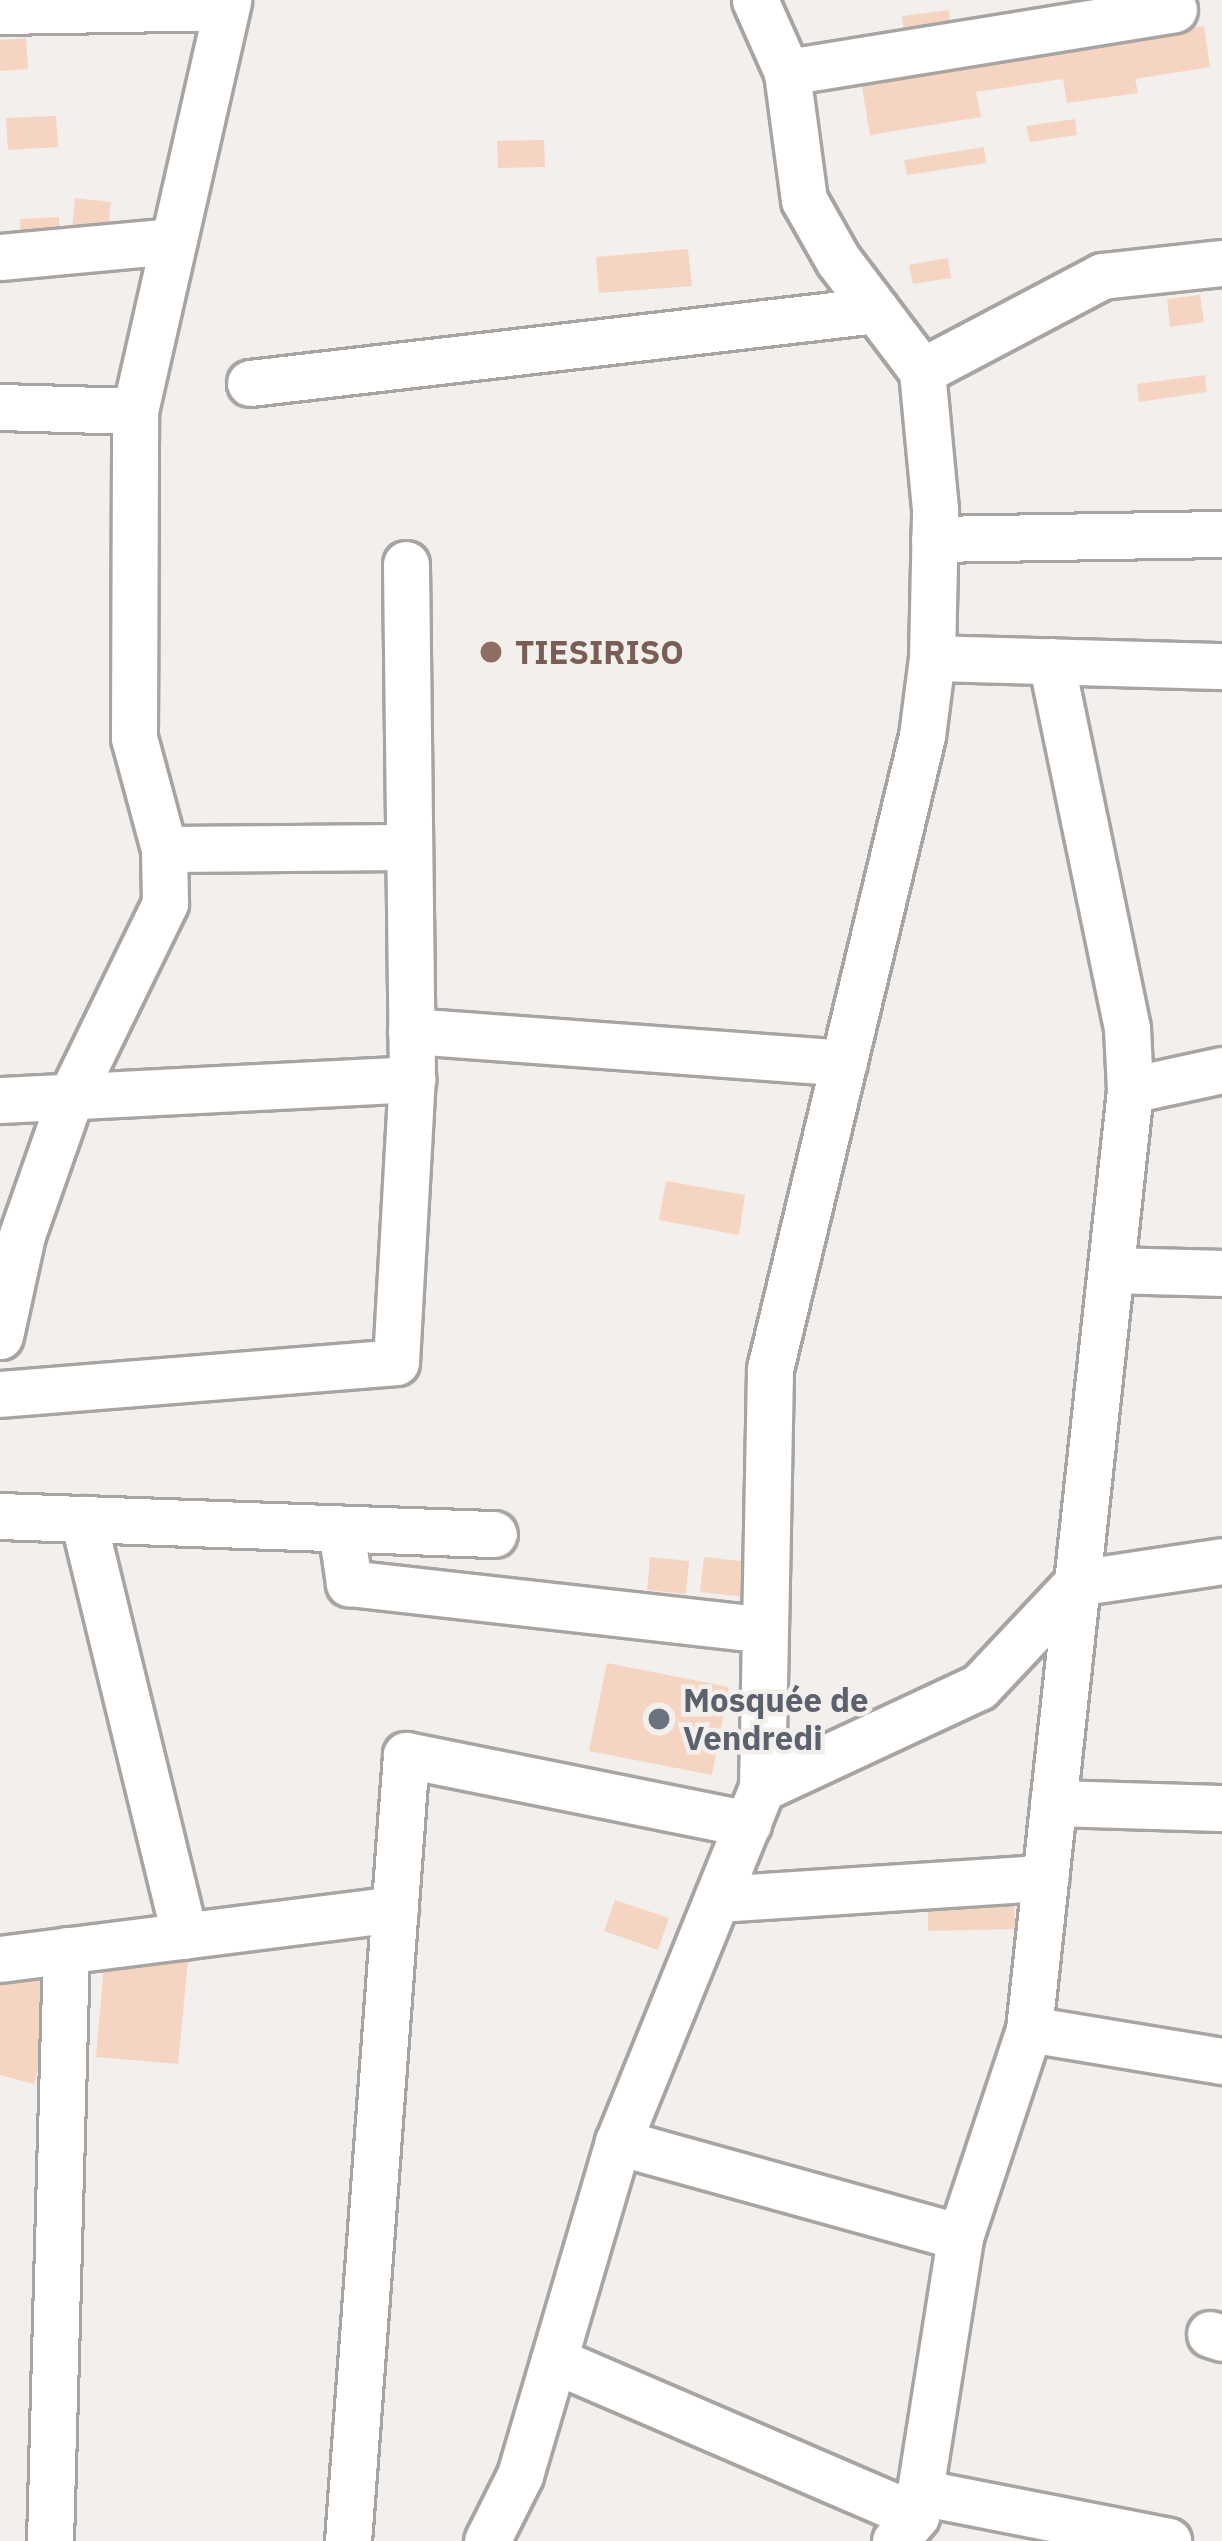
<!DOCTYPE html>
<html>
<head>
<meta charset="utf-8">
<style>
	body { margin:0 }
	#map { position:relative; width:1222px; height:2541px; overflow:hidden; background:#f3efed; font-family:"IBM Plex Sans",sans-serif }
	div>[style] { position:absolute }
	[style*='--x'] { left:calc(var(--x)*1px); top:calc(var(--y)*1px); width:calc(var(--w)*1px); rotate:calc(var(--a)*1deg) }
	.building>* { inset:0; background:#f5d5c2 }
	.roads { filter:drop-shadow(3px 0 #a8a4a2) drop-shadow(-3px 0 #a8a4a2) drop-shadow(0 3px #a8a4a2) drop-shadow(0 -3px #a8a4a2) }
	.minor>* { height:45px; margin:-22.5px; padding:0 22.5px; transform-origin:22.5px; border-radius:22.5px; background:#fff }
	.dots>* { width:33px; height:33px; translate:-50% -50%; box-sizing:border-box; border:6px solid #f3efed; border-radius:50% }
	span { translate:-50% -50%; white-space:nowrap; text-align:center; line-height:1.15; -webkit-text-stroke:9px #f3efed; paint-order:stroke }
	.education-label { font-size:33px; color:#785e54; font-weight:700 }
	.left { translate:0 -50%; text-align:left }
	.worship-label { font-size:33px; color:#5b616d; font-weight:700 }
</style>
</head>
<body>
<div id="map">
	<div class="building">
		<div style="clip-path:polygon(949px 10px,951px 27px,904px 33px,902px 16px)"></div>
		<div style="clip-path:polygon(1204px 26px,1210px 67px,1135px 79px,1138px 93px,1067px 103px,1063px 79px,976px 92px,981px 117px,870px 135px,861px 81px)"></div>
		<div style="clip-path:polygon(26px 38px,28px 69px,0 71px,0 40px)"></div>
		<div style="clip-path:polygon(56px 116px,58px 147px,8px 150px,6px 118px)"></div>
		<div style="clip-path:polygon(1075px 119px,1077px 135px,1030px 142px,1026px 126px)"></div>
		<div style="clip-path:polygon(544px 140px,545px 167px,498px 168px,497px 141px)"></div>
		<div style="clip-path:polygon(984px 147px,986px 163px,907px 175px,904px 160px)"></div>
		<div style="clip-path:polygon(75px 198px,111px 202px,108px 232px,72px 228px)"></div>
		<div style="clip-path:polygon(59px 217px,60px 235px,21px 237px,20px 219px)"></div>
		<div style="clip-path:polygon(688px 249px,692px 286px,599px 293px,596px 257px)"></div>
		<div style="clip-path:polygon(948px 258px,951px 278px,913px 284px,909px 265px)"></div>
		<div style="clip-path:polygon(1200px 295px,1204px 322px,1170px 327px,1167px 299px)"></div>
		<div style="clip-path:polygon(1205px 375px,1207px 392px,1139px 402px,1137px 384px)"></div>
		<div style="clip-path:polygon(666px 1181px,745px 1195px,739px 1235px,659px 1220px)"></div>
		<div style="clip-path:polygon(650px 1557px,689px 1561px,686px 1594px,647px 1590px)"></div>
		<div style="clip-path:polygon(704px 1557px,749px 1562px,745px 1597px,700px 1592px)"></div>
		<div style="clip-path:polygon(607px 1663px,729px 1687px,712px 1775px,589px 1751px)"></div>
		<div style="clip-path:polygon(615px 1900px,669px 1918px,658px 1950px,604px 1931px)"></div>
		<div style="clip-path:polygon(1014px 1901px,1015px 1929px,928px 1931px,928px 1903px)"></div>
		<div style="clip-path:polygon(105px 1954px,188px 1961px,178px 2064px,96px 2057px)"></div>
		<div style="clip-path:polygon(0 1970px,60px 1985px,34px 2084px,0 2075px)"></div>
	</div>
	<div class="roads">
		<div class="minor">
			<div style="--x:0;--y:11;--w:225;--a:-1"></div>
			<div style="--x:787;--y:72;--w:392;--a:-9.2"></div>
			<div style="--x:0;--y:257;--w:174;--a:-5.3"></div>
			<div style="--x:922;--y:371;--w:204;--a:-27.8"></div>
			<div style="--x:1102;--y:276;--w:121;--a:-6.2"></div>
			<div style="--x:250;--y:383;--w:630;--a:-6.65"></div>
			<div style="--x:0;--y:407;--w:135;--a:1.7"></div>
			<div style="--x:934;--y:539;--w:288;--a:-1"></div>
			<div style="--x:932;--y:658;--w:290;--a:1.6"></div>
			<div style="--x:1051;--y:661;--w:375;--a:78.3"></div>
			<div style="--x:1127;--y:1028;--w:62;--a:87.2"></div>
			<div style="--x:164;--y:849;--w:245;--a:-0.5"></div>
			<div style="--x:411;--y:1031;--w:434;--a:4.2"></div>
			<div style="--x:0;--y:1100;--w:413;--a:-2.9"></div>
			<div style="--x:1111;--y:1270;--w:111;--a:1.5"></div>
			<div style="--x:0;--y:1336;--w:103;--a:-77.7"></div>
			<div style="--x:22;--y:1235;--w:147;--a:-70.6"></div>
			<div style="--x:71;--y:1096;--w:215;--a:-64"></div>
			<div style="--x:165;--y:903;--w:54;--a:-91.1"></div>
			<div style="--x:164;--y:849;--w:115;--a:-105.1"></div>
			<div style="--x:134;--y:738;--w:327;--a:-89.8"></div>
			<div style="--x:135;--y:411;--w:421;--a:-77.2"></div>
			<div style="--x:0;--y:1394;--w:397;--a:-4.6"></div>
			<div style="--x:396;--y:1362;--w:283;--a:-86.8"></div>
			<div style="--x:412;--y:1079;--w:515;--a:-90.67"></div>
			<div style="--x:0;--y:1516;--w:494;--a:2.1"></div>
			<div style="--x:83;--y:1519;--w:429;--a:76.3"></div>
			<div style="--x:341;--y:1529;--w:55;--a:81.6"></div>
			<div style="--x:349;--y:1583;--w:415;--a:6.4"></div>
			<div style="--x:762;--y:1788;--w:239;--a:-25"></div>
			<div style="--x:979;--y:1687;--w:143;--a:-46.7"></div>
			<div style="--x:1077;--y:1583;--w:147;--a:-8.6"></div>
			<div style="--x:1053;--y:1803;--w:169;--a:1.7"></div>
			<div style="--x:717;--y:1899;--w:329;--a:-3.7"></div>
			<div style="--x:0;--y:1959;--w:398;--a:-7.2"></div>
			<div style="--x:1029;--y:2029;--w:196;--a:9.4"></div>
			<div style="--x:618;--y:2142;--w:355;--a:15.5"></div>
			<div style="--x:1210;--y:2334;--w:13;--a:18"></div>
			<div style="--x:554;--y:2360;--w:394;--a:23.3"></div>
			<div style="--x:919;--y:2492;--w:254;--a:11.1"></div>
			<div style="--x:50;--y:2541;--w:591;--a:-88.45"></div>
			<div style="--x:348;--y:2541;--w:788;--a:-85.78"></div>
			<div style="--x:406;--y:1755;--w:349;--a:11.4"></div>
			<div style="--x:487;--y:2541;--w:74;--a:-63.4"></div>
			<div style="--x:520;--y:2475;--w:347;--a:-73.6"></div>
			<div style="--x:618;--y:2142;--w:382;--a:-67.9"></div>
			<div style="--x:762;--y:1788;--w:419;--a:-88.9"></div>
			<div style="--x:770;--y:1369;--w:651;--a:-76.5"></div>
			<div style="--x:922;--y:736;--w:79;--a:-82.7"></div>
			<div style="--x:932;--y:658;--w:149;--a:-88.8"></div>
			<div style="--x:935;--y:509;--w:139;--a:-95.4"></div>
			<div style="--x:922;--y:371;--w:139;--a:-127.1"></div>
			<div style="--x:838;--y:260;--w:69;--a:-119.5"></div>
			<div style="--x:804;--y:200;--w:129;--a:-97.6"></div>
			<div style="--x:787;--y:72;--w:79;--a:-114"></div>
			<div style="--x:895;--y:2541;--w:33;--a:-50"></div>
			<div style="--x:916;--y:2516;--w:282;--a:-81"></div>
			<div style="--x:960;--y:2237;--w:219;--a:-71.6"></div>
			<div style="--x:1029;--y:2029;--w:944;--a:-83.86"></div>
			<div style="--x:1130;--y:1090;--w:94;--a:-12.3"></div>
		</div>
	</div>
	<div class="dots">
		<div style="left:491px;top:652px;background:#8d6e63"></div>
		<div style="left:659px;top:1719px;background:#6b7280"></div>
	</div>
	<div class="education-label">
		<span class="left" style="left:515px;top:652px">TIESIRISO</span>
	</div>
	<div class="worship-label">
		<span class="left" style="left:683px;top:1719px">Mosquée de<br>Vendredi</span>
	</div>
</div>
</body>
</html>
